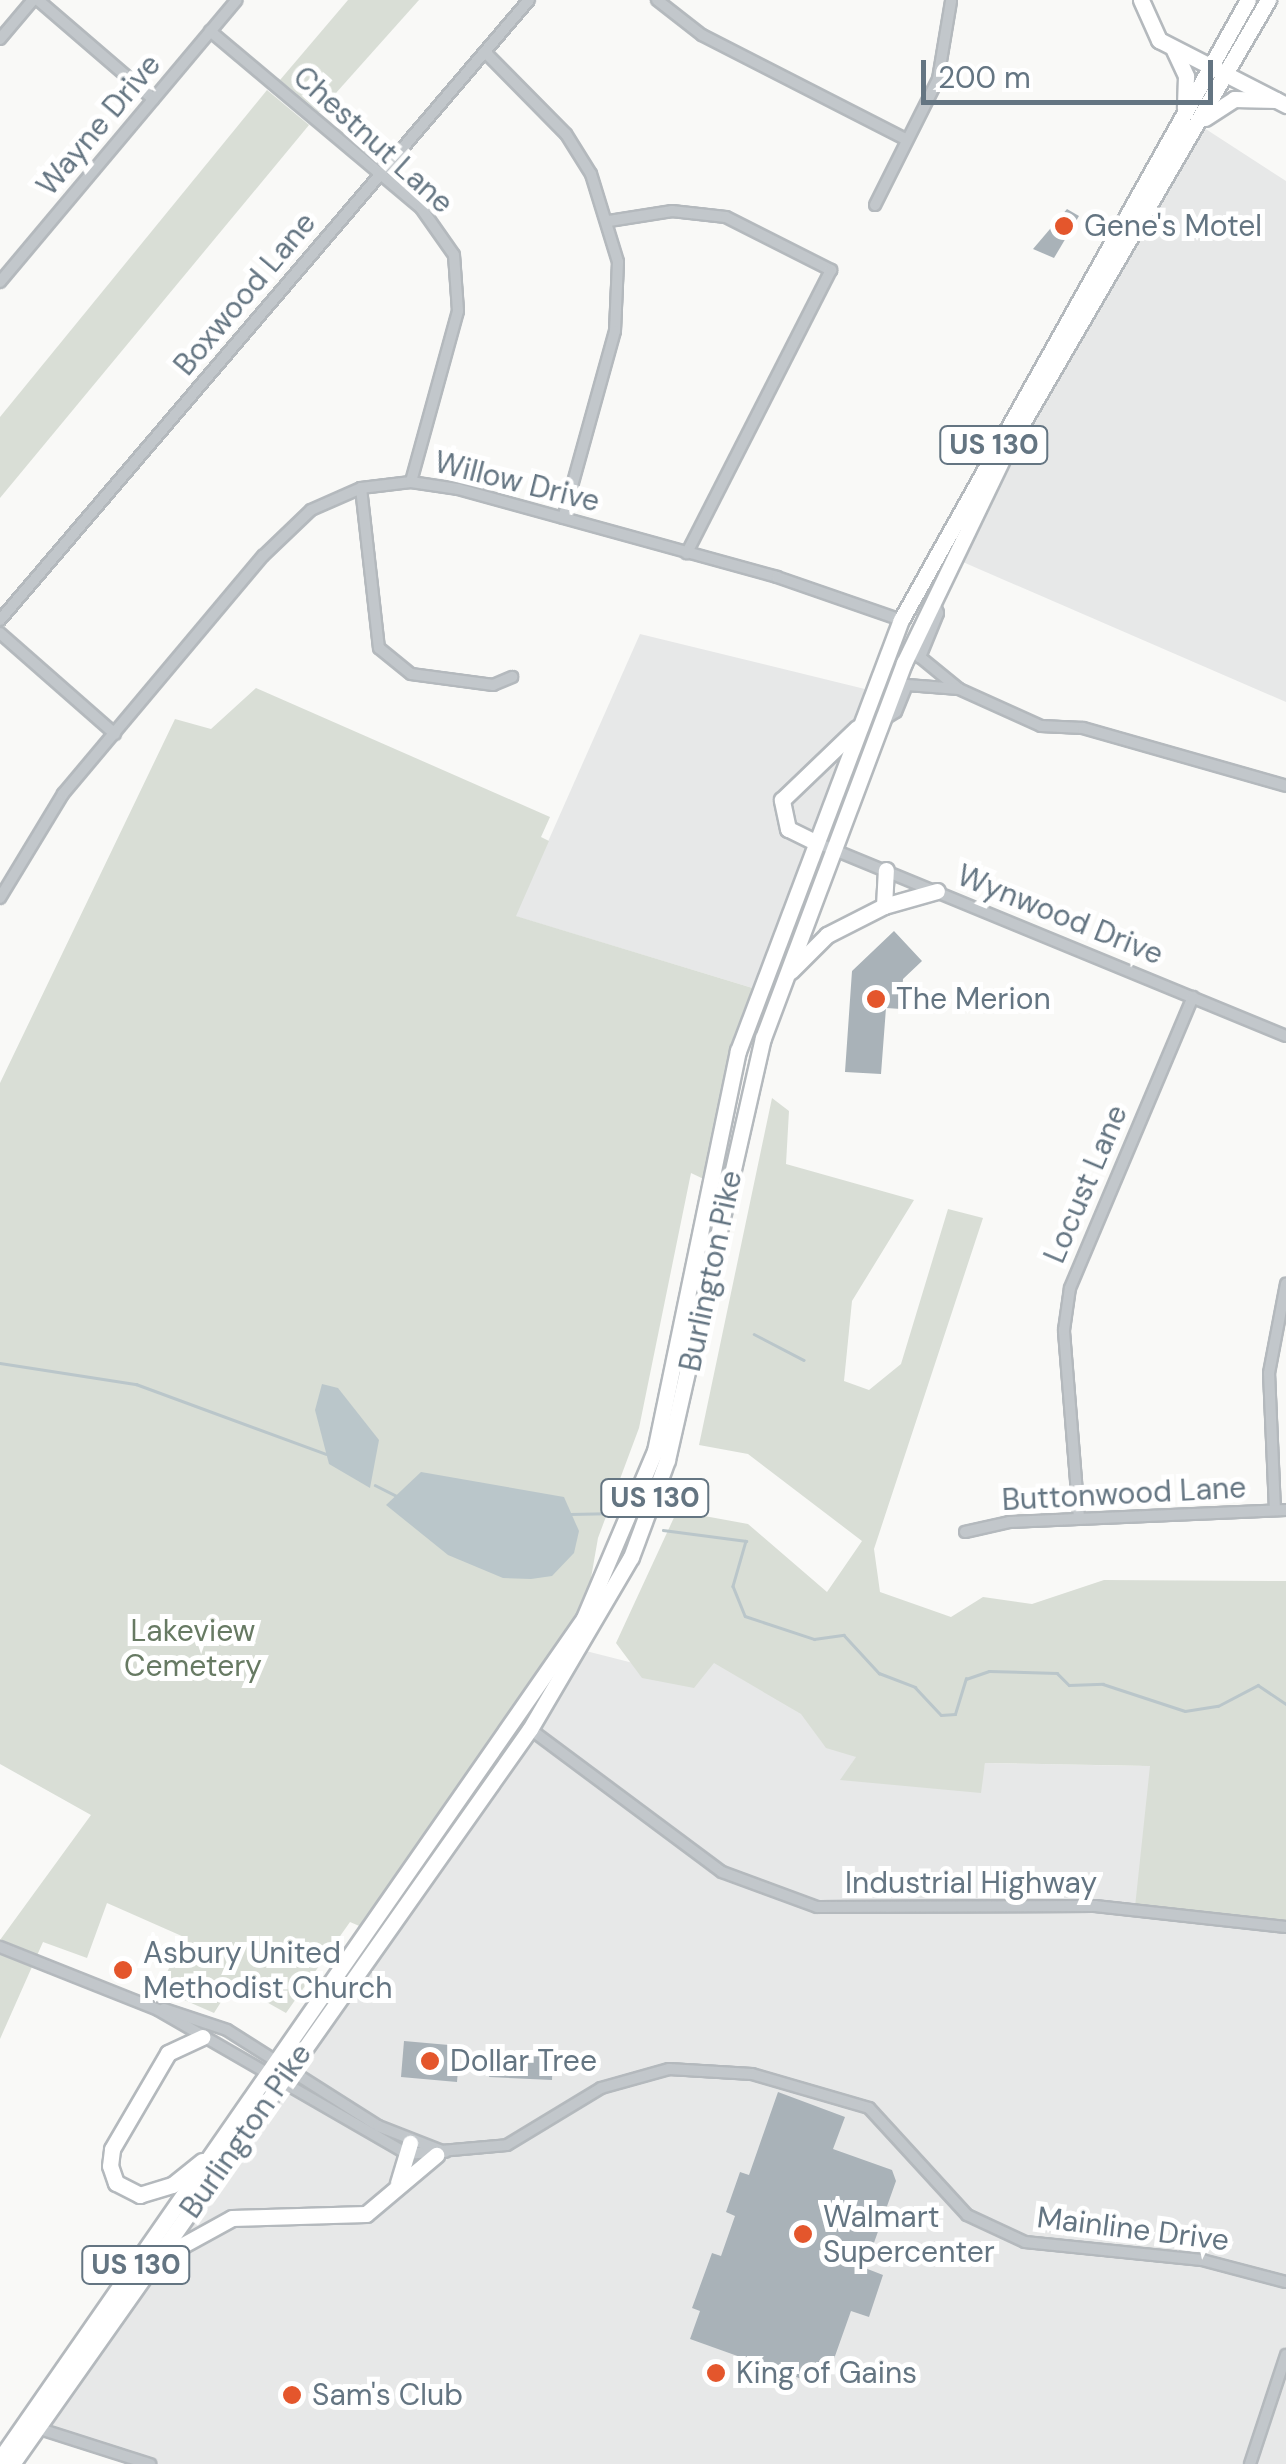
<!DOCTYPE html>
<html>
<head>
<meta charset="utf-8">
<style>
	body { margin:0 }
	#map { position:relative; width:1286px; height:2464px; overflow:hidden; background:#f9f9f7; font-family:"DM Sans",sans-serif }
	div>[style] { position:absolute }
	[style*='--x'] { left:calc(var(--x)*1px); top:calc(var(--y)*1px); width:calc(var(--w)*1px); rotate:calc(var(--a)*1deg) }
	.built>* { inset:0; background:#e7e8e8 }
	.green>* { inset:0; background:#d9ded6 }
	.water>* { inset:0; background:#bac6ca }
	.stream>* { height:2.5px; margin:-1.25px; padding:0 1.25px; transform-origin:1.25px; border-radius:1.25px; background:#bac6ca }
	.building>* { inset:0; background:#a9b2b8 }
	.roads { filter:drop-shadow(2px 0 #b4b9bd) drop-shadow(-2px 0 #b4b9bd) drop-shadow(0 2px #b4b9bd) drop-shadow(0 -2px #b4b9bd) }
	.minor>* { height:10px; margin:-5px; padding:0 5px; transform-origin:5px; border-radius:5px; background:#c2c7cb }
	.primary>* { height:15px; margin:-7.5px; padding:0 7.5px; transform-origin:7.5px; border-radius:7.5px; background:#fff }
	.trunk>* { height:15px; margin:-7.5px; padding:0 7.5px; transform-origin:7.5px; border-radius:7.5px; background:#fff }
	.dots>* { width:28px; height:28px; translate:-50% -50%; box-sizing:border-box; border:5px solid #fff; border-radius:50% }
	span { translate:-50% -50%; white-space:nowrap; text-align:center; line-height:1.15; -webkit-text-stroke:10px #fff; paint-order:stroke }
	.shield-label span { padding:2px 8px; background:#fff; border:2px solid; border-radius:8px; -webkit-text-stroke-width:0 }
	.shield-label { font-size:28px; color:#647582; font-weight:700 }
	.street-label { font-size:30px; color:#647582 }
	.poi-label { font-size:30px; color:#647582 }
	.left { translate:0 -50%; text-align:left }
	.park-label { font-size:30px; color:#677a63 }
	.scale { position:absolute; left:921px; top:60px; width:292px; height:45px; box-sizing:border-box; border:5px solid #647582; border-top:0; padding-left:12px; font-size:30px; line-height:35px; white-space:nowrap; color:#647582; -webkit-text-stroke:8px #fff; paint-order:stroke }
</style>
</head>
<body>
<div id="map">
	<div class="built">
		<div style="clip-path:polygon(1198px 124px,1286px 181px,1286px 702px,949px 556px)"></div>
		<div style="clip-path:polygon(640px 634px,873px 691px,759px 990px,515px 916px)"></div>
		<div style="clip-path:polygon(582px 1650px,700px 1680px,714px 1662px,802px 1714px,822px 1742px,857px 1757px,852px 1763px,982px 1778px,985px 1763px,1140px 1766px,1286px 1717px,1286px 2464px,148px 2464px,37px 2428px)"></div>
	</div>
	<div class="green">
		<div style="clip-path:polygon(348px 0,419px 0,319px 112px,280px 80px)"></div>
		<div style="clip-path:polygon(267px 90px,309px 125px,0 498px,0 417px)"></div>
		<div style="clip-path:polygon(256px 688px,550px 817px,541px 837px,549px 841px,516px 916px,759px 990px,710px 1182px,691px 1173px,639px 1428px,598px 1538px,584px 1618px,371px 1931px,350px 1922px,286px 2013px,233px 1983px,214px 2013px,159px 1989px,184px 1937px,107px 1903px,87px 1958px,43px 1942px,0 2039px,0 1940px,91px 1815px,0 1764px,0 1083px,175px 719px,211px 729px)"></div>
		<div style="clip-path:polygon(772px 1098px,789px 1111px,786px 1164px,914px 1200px,852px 1301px,844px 1381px,869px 1390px,901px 1364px,948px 1209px,983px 1218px,874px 1549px,880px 1592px,951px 1617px,983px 1597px,1032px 1604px,1104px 1580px,1286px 1581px,1286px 1924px,1135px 1907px,1150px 1766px,985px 1763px,981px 1793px,840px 1780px,856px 1757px,826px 1748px,801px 1714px,714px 1663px,694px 1688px,642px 1678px,616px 1643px,677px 1511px,748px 1524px,827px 1592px,862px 1541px,748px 1454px,699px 1445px)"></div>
	</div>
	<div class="water">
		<div style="clip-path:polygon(322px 1384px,338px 1388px,379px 1440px,370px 1488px,329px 1464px,315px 1410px)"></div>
		<div style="clip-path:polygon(421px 1472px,564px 1497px,579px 1531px,574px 1553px,552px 1576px,531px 1579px,503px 1578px,448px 1555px,386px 1505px)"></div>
	</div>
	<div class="stream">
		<div style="--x:754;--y:1334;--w:56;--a:27.5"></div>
		<div style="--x:0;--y:1363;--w:138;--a:8.8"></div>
		<div style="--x:136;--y:1384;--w:202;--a:20.2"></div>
		<div style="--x:375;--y:1485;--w:27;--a:27"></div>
		<div style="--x:570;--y:1514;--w:49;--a:-1.2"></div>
		<div style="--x:663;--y:1530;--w:84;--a:7.5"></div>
		<div style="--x:746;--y:1541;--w:47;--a:106.1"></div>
		<div style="--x:733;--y:1586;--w:32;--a:68"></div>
		<div style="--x:745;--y:1616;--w:73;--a:18.4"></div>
		<div style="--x:814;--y:1639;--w:30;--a:-8"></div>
		<div style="--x:844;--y:1635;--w:52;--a:47.4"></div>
		<div style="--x:879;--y:1673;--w:39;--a:21"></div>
		<div style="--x:915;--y:1687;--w:38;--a:47"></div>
		<div style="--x:941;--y:1715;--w:14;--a:-4"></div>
		<div style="--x:955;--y:1714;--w:37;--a:-73"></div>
		<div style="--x:966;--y:1679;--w:24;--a:-19"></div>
		<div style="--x:989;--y:1671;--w:68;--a:1.7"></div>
		<div style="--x:1057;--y:1673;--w:17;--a:45"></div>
		<div style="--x:1069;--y:1685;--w:34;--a:-2"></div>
		<div style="--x:1103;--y:1684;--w:86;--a:18.2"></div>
		<div style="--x:1185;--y:1711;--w:33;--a:-9"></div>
		<div style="--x:1218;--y:1706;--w:45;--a:-27.7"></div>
		<div style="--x:1258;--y:1685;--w:34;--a:34"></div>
	</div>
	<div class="building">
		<div style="clip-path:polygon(1067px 209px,1079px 216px,1054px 258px,1033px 249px)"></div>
		<div style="clip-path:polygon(894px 931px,922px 961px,903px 979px,901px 1009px,886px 1008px,881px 1074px,845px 1072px,852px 971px)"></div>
		<div style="clip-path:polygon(404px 2041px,460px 2046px,457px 2082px,401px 2077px)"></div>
		<div style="clip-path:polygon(490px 2053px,553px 2056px,552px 2080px,489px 2077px)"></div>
		<div style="clip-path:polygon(778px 2092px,845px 2117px,833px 2149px,892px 2170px,896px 2181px,865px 2268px,883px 2275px,869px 2317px,851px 2311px,824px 2387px,690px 2339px,700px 2311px,692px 2308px,712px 2253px,721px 2256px,735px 2216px,726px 2212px,740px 2172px,749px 2175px)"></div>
	</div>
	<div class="roads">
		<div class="minor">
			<div style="--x:38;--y:0;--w:152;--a:40.7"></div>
			<div style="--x:657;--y:0;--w:57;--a:37.9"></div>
			<div style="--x:702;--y:35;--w:230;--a:27.1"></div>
			<div style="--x:210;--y:31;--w:275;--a:40"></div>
			<div style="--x:421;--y:208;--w:57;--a:54.9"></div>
			<div style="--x:454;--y:255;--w:56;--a:85.9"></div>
			<div style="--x:458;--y:311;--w:177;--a:105.4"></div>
			<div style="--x:0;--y:39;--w:51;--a:-49.8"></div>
			<div style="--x:485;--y:52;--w:115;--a:45.4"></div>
			<div style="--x:566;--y:134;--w:47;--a:58"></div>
			<div style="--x:591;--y:174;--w:92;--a:72.9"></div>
			<div style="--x:618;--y:262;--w:69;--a:92.5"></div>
			<div style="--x:615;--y:331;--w:194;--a:105.5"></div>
			<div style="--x:875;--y:205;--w:141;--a:-63.4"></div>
			<div style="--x:938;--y:79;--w:79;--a:-80.5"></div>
			<div style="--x:609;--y:221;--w:64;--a:-9"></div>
			<div style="--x:672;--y:211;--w:54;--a:6.3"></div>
			<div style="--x:726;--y:217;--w:118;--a:26.8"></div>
			<div style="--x:831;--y:270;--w:318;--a:117"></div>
			<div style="--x:0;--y:282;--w:368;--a:-50"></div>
			<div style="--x:361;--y:488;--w:161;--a:83.6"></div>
			<div style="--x:379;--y:648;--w:41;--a:39.1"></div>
			<div style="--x:411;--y:674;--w:83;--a:7.6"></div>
			<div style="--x:493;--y:685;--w:21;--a:-23"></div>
			<div style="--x:933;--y:600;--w:14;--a:69"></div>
			<div style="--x:938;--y:613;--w:48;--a:112.2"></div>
			<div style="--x:920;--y:657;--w:50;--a:39.4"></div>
			<div style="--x:959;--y:689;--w:90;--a:24.3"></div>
			<div style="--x:1041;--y:726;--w:42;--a:2.7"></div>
			<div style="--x:1083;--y:728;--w:211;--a:15.9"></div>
			<div style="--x:0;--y:620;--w:815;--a:-49.53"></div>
			<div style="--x:0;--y:633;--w:153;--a:41.3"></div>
			<div style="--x:883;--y:720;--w:15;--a:-32"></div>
			<div style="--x:896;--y:712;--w:29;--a:-68"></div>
			<div style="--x:907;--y:685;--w:52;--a:4.4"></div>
			<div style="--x:815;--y:842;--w:509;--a:22.39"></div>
			<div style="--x:0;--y:898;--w:122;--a:-58.8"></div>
			<div style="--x:63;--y:794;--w:311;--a:-50"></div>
			<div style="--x:263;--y:556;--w:66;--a:-43.8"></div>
			<div style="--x:311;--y:510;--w:55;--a:-23.7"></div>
			<div style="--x:361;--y:488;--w:50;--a:-6.8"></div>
			<div style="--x:411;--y:482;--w:48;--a:8.5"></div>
			<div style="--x:458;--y:489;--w:331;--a:15.4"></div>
			<div style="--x:777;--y:577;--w:131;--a:19.1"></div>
			<div style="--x:1275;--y:1510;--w:137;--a:-92.5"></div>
			<div style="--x:1269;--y:1373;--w:91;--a:-79.2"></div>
			<div style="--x:1079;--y:1518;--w:189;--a:-94.6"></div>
			<div style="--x:1064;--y:1330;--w:42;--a:-81.9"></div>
			<div style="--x:1070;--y:1288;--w:316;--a:-67.1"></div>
			<div style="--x:965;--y:1532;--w:45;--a:-12.8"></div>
			<div style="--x:1009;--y:1522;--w:277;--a:-2.5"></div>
			<div style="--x:530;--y:1729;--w:239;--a:36.7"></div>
			<div style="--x:722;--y:1872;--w:101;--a:20.2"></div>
			<div style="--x:817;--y:1907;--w:278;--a:-0.2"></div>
			<div style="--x:1095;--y:1906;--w:192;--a:6.3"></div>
			<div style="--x:0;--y:1947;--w:170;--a:21.7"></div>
			<div style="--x:158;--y:2010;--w:288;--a:30"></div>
			<div style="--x:407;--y:2154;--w:100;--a:-5.1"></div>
			<div style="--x:507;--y:2145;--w:110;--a:-31.2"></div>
			<div style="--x:601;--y:2088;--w:71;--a:-15.6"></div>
			<div style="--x:669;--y:2069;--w:83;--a:3.4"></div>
			<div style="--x:752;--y:2074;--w:122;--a:16.2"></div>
			<div style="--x:869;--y:2108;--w:145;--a:47.5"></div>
			<div style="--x:967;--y:2215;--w:64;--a:25"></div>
			<div style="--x:1025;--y:2242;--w:178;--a:5.8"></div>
			<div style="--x:1202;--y:2260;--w:87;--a:14.7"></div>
			<div style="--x:164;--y:2009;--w:66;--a:18.4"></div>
			<div style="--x:227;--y:2030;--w:179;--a:32.4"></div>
			<div style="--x:378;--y:2126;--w:72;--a:21.2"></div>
			<div style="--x:37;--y:2428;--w:119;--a:17.7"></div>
			<div style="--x:1250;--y:2464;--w:115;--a:-71.7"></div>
		</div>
		<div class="primary">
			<div style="--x:1141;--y:0;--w:44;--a:65.8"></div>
			<div style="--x:1159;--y:40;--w:143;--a:27.1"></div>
		</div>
		<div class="trunk">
			<div style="--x:1174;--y:50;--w:29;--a:65"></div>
			<div style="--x:1186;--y:76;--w:32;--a:92"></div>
			<div style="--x:1205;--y:118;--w:35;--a:-33"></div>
			<div style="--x:1234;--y:99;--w:42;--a:1.4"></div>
			<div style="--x:815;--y:842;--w:30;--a:-154"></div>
			<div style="--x:788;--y:829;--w:30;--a:-102"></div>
			<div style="--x:782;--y:800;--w:104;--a:-43.8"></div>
			<div style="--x:884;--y:906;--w:55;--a:-15.8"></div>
			<div style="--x:791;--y:971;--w:51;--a:-45"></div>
			<div style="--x:827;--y:935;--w:64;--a:-27"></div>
			<div style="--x:884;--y:906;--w:36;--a:-87"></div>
			<div style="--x:202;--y:2161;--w:38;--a:141"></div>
			<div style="--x:172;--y:2185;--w:34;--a:163"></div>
			<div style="--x:140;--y:2195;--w:27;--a:-153"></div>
			<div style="--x:116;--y:2183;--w:18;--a:-109"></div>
			<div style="--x:110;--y:2166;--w:17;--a:-83"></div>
			<div style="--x:112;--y:2149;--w:111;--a:-59.7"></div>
			<div style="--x:168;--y:2053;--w:38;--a:-25"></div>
			<div style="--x:398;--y:2183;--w:42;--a:-73.3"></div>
			<div style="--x:163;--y:2256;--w:79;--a:-28.8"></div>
			<div style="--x:232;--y:2218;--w:134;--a:-1.7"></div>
			<div style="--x:366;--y:2214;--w:92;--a:-40.1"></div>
			<div style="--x:0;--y:2459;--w:1024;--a:-55.22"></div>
			<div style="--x:584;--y:1618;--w:181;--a:-67"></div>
			<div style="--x:655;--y:1451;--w:409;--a:-78.3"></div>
			<div style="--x:738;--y:1051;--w:461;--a:-69.3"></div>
			<div style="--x:901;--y:620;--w:710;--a:-60.77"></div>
			<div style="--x:12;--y:2464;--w:899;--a:-54.83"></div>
			<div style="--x:530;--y:1729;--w:199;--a:-59.6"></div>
			<div style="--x:631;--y:1557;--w:103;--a:-69.6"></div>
			<div style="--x:667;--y:1460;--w:433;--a:-77.2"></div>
			<div style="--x:763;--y:1038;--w:401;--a:-69.4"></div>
			<div style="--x:904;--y:663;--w:235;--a:-64.3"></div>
			<div style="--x:1006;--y:451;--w:522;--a:-59.85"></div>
		</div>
	</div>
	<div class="dots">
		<div style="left:1064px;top:226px;background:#e4562c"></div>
		<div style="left:876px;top:999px;background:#e4562c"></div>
		<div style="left:123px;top:1970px;background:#e4562c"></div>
		<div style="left:430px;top:2061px;background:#e4562c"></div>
		<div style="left:803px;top:2234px;background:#e4562c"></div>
		<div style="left:716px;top:2373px;background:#e4562c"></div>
		<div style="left:292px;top:2395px;background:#e4562c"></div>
	</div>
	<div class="shield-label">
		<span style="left:994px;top:445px">US 130</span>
		<span style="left:655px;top:1498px">US 130</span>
		<span style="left:136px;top:2265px">US 130</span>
	</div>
	<div class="street-label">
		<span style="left:99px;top:125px;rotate:-50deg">Wayne Drive</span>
		<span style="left:373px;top:140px;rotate:42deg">Chestnut Lane</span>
		<span style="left:245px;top:294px;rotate:-50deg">Boxwood Lane</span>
		<span style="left:517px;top:482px;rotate:14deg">Willow Drive</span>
		<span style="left:1060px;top:915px;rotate:22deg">Wynwood Drive</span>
		<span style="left:1086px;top:1184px;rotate:-67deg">Locust Lane</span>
		<span style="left:711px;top:1271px;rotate:-78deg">Burlington Pike</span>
		<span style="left:1124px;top:1494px;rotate:-3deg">Buttonwood Lane</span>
		<span style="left:971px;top:1883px">Industrial Highway</span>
		<span style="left:246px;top:2131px;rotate:-55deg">Burlington Pike</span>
		<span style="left:1133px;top:2229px;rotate:7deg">Mainline Drive</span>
	</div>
	<div class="poi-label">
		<span class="left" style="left:1084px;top:226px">Gene's Motel</span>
		<span class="left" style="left:896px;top:999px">The Merion</span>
		<span class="left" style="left:143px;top:1970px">Asbury United<br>Methodist Church</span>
		<span class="left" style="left:450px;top:2061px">Dollar Tree</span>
		<span class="left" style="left:823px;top:2234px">Walmart<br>Supercenter</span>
		<span class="left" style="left:736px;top:2373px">King of Gains</span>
		<span class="left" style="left:312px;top:2395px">Sam's Club</span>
	</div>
	<div class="park-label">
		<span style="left:193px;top:1648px">Lakeview<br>Cemetery</span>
	</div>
	<div class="scale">200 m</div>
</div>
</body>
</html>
